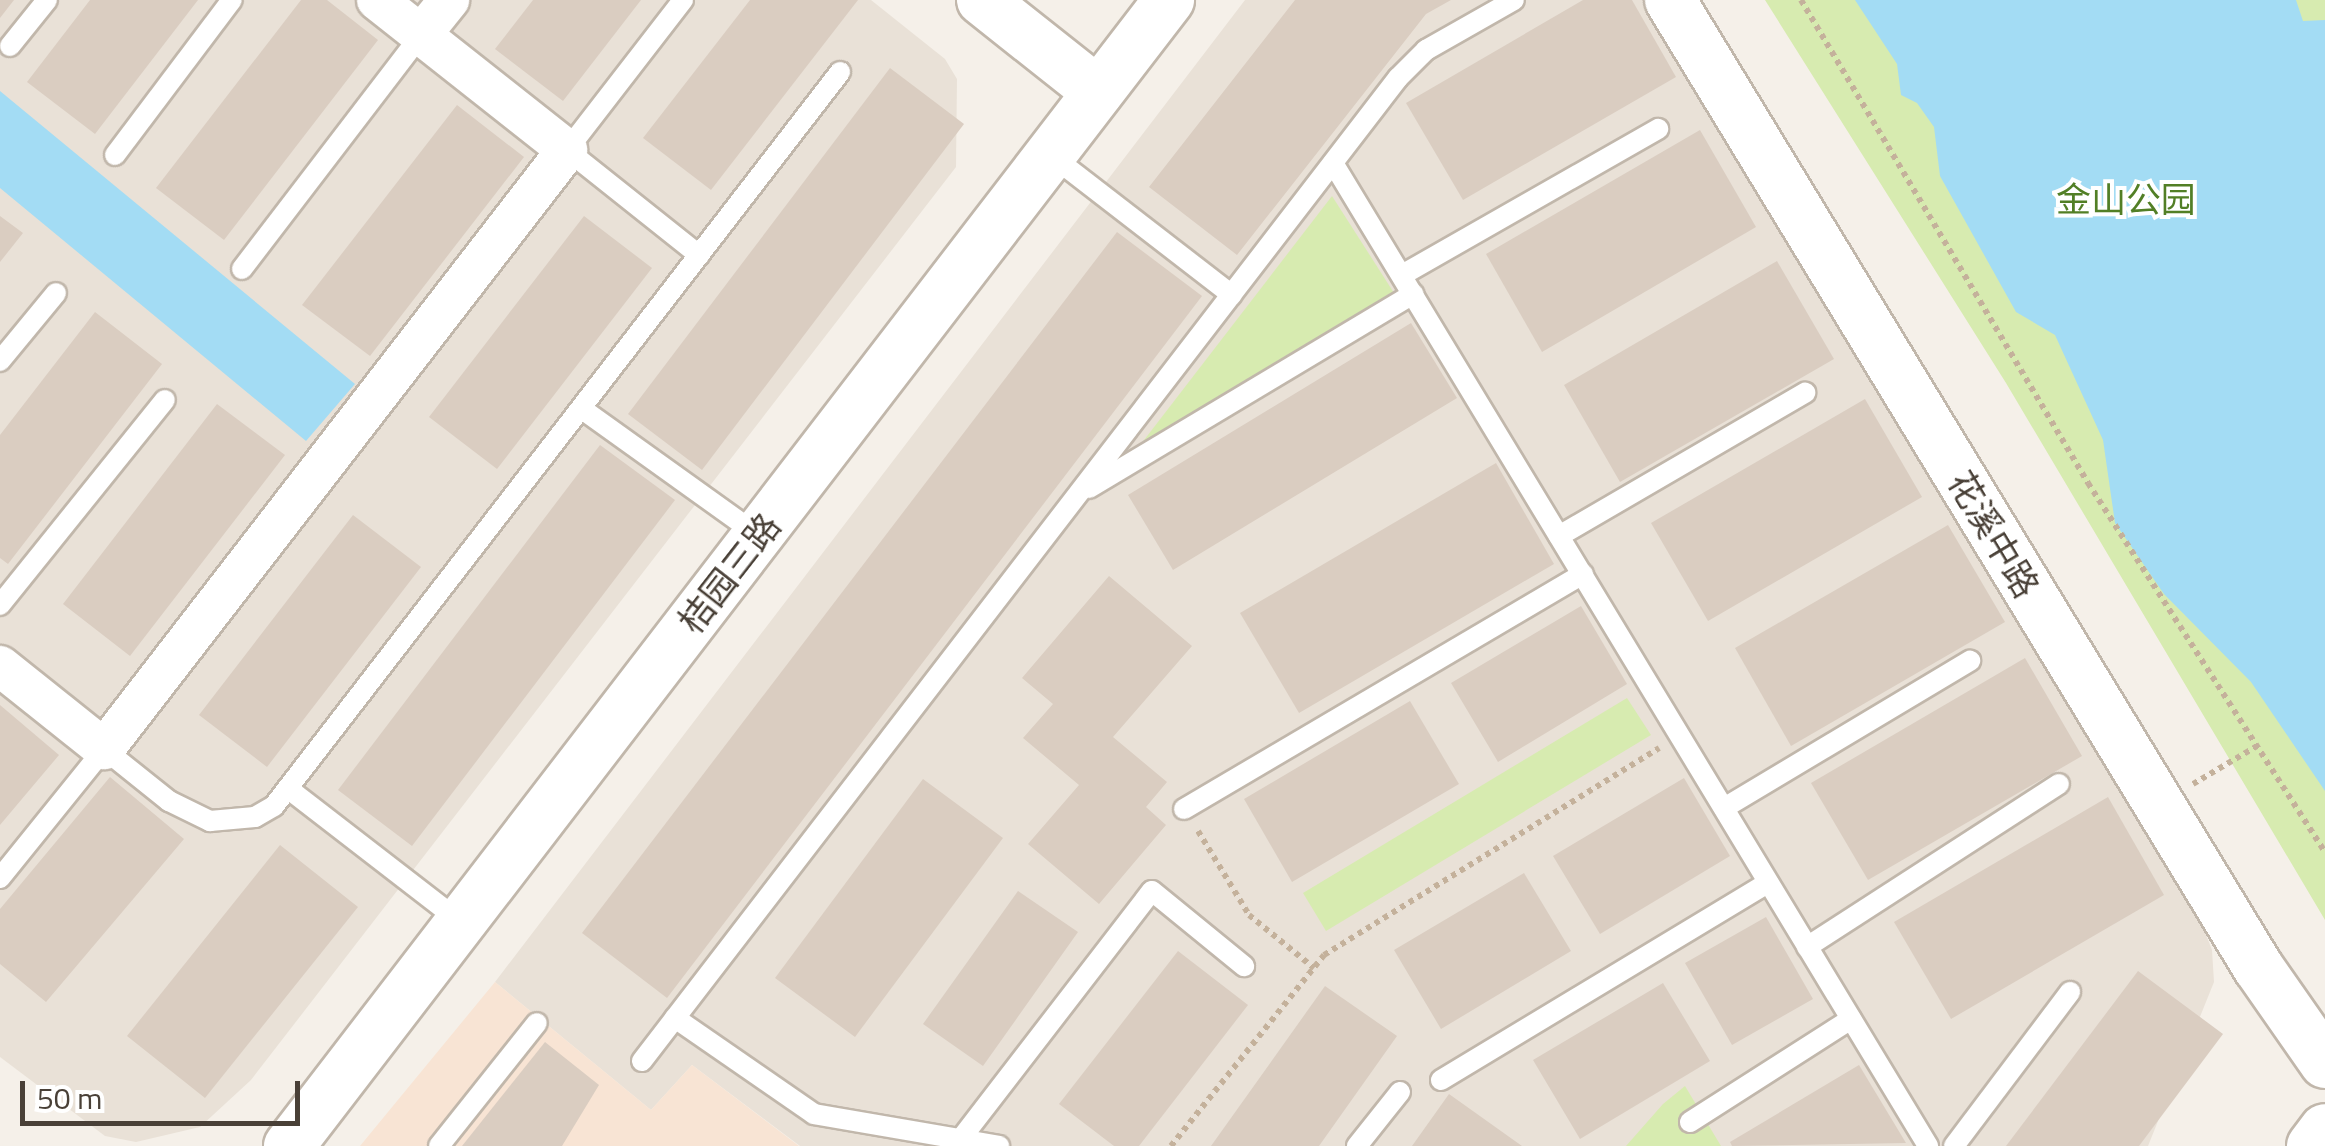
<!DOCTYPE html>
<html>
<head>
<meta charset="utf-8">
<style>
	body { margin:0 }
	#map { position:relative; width:2325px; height:1146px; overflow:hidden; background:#f5f0e9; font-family:"Titillium Web","Noto Sans SC",sans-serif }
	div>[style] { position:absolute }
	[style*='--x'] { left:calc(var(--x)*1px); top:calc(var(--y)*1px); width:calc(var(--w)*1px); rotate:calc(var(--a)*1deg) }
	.residential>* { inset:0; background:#e9e1d7 }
	.commercial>* { inset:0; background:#f8e4d4 }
	.green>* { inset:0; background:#d7ebb0 }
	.water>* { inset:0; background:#a3dcf4 }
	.building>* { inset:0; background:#dacdc1 }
	.path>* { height:6px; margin-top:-3px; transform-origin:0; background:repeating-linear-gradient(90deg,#c4b19b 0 5px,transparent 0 10px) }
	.roads { filter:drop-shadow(2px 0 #c1b7ab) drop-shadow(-2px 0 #c1b7ab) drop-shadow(0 2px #c1b7ab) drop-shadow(0 -2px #c1b7ab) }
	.service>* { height:20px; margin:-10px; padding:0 10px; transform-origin:10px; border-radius:10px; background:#fff }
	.minor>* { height:40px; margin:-20px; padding:0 20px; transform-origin:20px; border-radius:20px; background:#fff }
	.tertiary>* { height:50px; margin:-25px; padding:0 25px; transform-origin:25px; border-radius:25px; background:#fff }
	span { translate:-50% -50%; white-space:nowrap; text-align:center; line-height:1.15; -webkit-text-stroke:8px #fff; paint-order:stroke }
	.park-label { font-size:35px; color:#527f26 }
	.street-label { font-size:35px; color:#494037 }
	.scale { position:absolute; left:20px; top:1081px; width:280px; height:45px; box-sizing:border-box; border:5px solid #494037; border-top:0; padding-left:12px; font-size:30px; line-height:35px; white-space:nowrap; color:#494037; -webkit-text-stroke:8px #fff; paint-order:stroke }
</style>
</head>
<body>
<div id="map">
	<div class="residential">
		<div style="clip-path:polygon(0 0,871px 0,945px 59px,957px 79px,956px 167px,251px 1080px,200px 1127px,136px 1142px,105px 1136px,0 1057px)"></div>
		<div style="clip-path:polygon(1245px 0,1645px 0,2194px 904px,2212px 950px,2214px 982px,2148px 1146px,800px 1146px,692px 1065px,651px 1110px,495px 982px)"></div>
	</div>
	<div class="commercial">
		<div style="clip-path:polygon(495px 982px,651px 1110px,692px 1065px,799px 1146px,360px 1146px)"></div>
	</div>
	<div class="green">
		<div style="clip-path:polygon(1765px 0,2325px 0,2325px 920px,2006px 383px)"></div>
		<div style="clip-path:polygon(1332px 196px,1394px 293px,1141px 444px)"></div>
		<div style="clip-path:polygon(1627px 698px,1651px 735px,1326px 931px,1303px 893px)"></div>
		<div style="clip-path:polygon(1685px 1086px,1721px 1146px,1626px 1146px,1663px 1104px)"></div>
	</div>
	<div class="water">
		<div style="clip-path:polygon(1855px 0,2296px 0,2303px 21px,2325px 20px,2325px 791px,2251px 682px,2164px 594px,2115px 523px,2103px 440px,2055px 335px,2016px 312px,1940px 176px,1934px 127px,1917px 103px,1901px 95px,1897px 64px)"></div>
		<div style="clip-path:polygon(0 91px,355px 384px,306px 441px,0 188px)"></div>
	</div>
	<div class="building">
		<div style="clip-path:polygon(0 0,14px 0,0 18px)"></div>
		<div style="clip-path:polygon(90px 0,198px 0,95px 134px,27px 82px)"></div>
		<div style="clip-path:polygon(301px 0,327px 0,378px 40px,224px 240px,156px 188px)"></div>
		<div style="clip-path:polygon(533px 0,641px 0,563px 101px,495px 49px)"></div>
		<div style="clip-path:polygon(750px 0,858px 0,711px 190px,643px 138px)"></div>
		<div style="clip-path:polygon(1295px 0,1451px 0,1426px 14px,1237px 255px,1149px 187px)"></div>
		<div style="clip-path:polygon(1583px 0,1632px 0,1676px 77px,1463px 200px,1406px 103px)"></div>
		<div style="clip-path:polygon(890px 68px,964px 124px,702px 470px,628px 414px)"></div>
		<div style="clip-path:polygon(457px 105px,524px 157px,370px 356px,302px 305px)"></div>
		<div style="clip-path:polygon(1700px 130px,1756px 227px,1542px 352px,1486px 254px)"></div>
		<div style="clip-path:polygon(0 216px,23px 233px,0 262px)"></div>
		<div style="clip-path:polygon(584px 216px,652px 268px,497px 469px,429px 417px)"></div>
		<div style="clip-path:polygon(1117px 232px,1202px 296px,667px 998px,582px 933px)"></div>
		<div style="clip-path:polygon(1777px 261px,1834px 359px,1620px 482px,1564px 385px)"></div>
		<div style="clip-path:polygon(95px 312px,162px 364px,8px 564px,0 558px,0 435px)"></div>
		<div style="clip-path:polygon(1411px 323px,1457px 398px,1173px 570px,1128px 495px)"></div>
		<div style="clip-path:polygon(1865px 399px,1922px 497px,1708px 621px,1651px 523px)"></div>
		<div style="clip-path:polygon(217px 404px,285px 455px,130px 656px,63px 604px)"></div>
		<div style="clip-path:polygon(600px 445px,675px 500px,412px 846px,338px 790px)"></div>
		<div style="clip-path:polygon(1496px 463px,1554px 564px,1299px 713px,1240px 613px)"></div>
		<div style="clip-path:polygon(353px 515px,421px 567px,267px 767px,199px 715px)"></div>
		<div style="clip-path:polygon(1948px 525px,2005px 622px,1791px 746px,1735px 648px)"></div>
		<div style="clip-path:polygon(1109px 576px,1192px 646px,1113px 737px,1167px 782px,1146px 807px,1166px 825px,1099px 904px,1028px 844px,1079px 785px,1023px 738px,1053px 704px,1022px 678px)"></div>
		<div style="clip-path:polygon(1581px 606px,1627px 684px,1498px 762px,1451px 683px)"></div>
		<div style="clip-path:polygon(2025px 658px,2082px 756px,1868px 880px,1811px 783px)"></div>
		<div style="clip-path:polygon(1410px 701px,1459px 784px,1292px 882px,1244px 799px)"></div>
		<div style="clip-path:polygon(0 705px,59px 755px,0 825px)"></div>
		<div style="clip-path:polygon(110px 777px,184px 839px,46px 1002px,0 964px,0 909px)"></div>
		<div style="clip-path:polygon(1684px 778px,1730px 856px,1600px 934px,1553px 856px)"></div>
		<div style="clip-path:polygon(923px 779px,1003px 838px,855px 1037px,775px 978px)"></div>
		<div style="clip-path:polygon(2108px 797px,2164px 895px,1951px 1019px,1894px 922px)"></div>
		<div style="clip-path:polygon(280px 845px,358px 907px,205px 1098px,127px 1036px)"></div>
		<div style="clip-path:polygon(1524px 873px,1571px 951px,1441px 1029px,1394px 950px)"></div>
		<div style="clip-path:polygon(1018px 891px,1078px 932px,983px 1066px,923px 1024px)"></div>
		<div style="clip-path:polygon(1766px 917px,1813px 999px,1732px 1045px,1685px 963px)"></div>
		<div style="clip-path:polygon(1178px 951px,1248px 1005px,1139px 1146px,1114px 1146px,1059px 1104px)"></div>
		<div style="clip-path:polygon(2138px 971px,2223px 1034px,2139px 1146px,2006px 1146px)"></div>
		<div style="clip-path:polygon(1663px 983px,1710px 1061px,1580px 1139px,1533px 1060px)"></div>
		<div style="clip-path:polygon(1325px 986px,1397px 1036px,1319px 1146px,1211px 1146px)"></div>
		<div style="clip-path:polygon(545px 1042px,599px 1085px,562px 1146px,462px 1146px)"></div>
		<div style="clip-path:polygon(1859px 1065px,1906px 1143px,1732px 1146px,1730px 1142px)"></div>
		<div style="clip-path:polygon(1449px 1094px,1522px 1146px,1412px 1146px)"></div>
	</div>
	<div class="path">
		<div style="--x:1801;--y:0;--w:562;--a:59.28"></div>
		<div style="--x:2088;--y:483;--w:439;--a:57.3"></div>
		<div style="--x:2193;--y:784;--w:74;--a:-30.7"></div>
		<div style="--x:1198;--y:831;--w:98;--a:58.7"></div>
		<div style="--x:1249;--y:915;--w:84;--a:39.2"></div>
		<div style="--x:1171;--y:1146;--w:245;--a:-51.3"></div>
		<div style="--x:1324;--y:955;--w:394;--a:-31.7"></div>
	</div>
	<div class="roads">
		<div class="service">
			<div style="--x:683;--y:0;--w:190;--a:127.7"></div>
			<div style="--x:567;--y:150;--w:169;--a:38.5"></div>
			<div style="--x:10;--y:46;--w:59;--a:-51.2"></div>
			<div style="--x:115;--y:155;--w:194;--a:-53"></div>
			<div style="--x:1052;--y:156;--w:227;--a:37.7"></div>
			<div style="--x:1333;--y:163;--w:1149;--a:58.81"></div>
			<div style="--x:242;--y:269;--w:295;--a:-52.6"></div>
			<div style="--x:1402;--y:275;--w:295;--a:-29.7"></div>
			<div style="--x:0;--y:361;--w:88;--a:-50.5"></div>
			<div style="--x:582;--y:409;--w:216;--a:35.6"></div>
			<div style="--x:1089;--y:488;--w:378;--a:-30.9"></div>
			<div style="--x:1559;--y:536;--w:285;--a:-30.2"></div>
			<div style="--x:0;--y:605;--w:263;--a:-51.2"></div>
			<div style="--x:290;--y:790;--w:216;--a:37.7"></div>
			<div style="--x:1724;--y:808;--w:287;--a:-30.9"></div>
			<div style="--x:1184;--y:809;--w:463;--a:-30.5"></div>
			<div style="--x:0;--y:878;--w:166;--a:-51.1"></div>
			<div style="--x:104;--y:749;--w:83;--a:38.7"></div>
			<div style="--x:169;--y:801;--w:46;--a:26"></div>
			<div style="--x:210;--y:821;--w:45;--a:-5.1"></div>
			<div style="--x:255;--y:817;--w:22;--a:-30"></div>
			<div style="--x:274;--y:806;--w:927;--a:-52.36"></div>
			<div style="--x:1807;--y:947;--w:300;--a:-32.9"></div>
			<div style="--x:675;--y:1018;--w:169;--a:34.6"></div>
			<div style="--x:814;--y:1114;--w:188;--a:9.8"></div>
			<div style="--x:642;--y:1061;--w:1240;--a:-52.44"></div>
			<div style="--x:1398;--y:78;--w:40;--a:-45"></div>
			<div style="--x:1426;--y:50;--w:101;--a:-29.6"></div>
			<div style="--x:1441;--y:1080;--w:382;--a:-31.1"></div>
			<div style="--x:1690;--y:1122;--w:191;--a:-32.6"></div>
			<div style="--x:963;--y:1136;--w:309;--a:-52.4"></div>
			<div style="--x:1152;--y:891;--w:119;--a:39.2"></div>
			<div style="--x:439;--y:1146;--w:157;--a:-51.5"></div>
			<div style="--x:1357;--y:1146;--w:69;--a:-51.5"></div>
			<div style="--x:1954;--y:1146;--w:193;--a:-53"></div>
		</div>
		<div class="minor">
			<div style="--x:421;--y:35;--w:45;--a:-51.3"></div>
			<div style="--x:0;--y:666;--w:133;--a:38.6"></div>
			<div style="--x:104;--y:749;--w:757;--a:-52.3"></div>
			<div style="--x:567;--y:150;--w:242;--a:-141.7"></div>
		</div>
		<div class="tertiary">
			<div style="--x:982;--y:0;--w:148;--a:38.4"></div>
			<div style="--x:1670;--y:0;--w:1132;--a:58.7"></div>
			<div style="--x:2258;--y:967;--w:117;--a:55.1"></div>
			<div style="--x:289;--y:1146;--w:1445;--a:-52.48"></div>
			<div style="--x:2312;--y:1146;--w:21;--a:-53"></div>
		</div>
	</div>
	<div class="park-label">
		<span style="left:2126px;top:199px">金山公园</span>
	</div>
	<div class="street-label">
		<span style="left:1994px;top:534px;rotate:59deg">花溪中路</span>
		<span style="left:729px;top:573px;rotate:-52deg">桔园三路</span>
	</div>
	<div class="scale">50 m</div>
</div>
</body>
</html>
